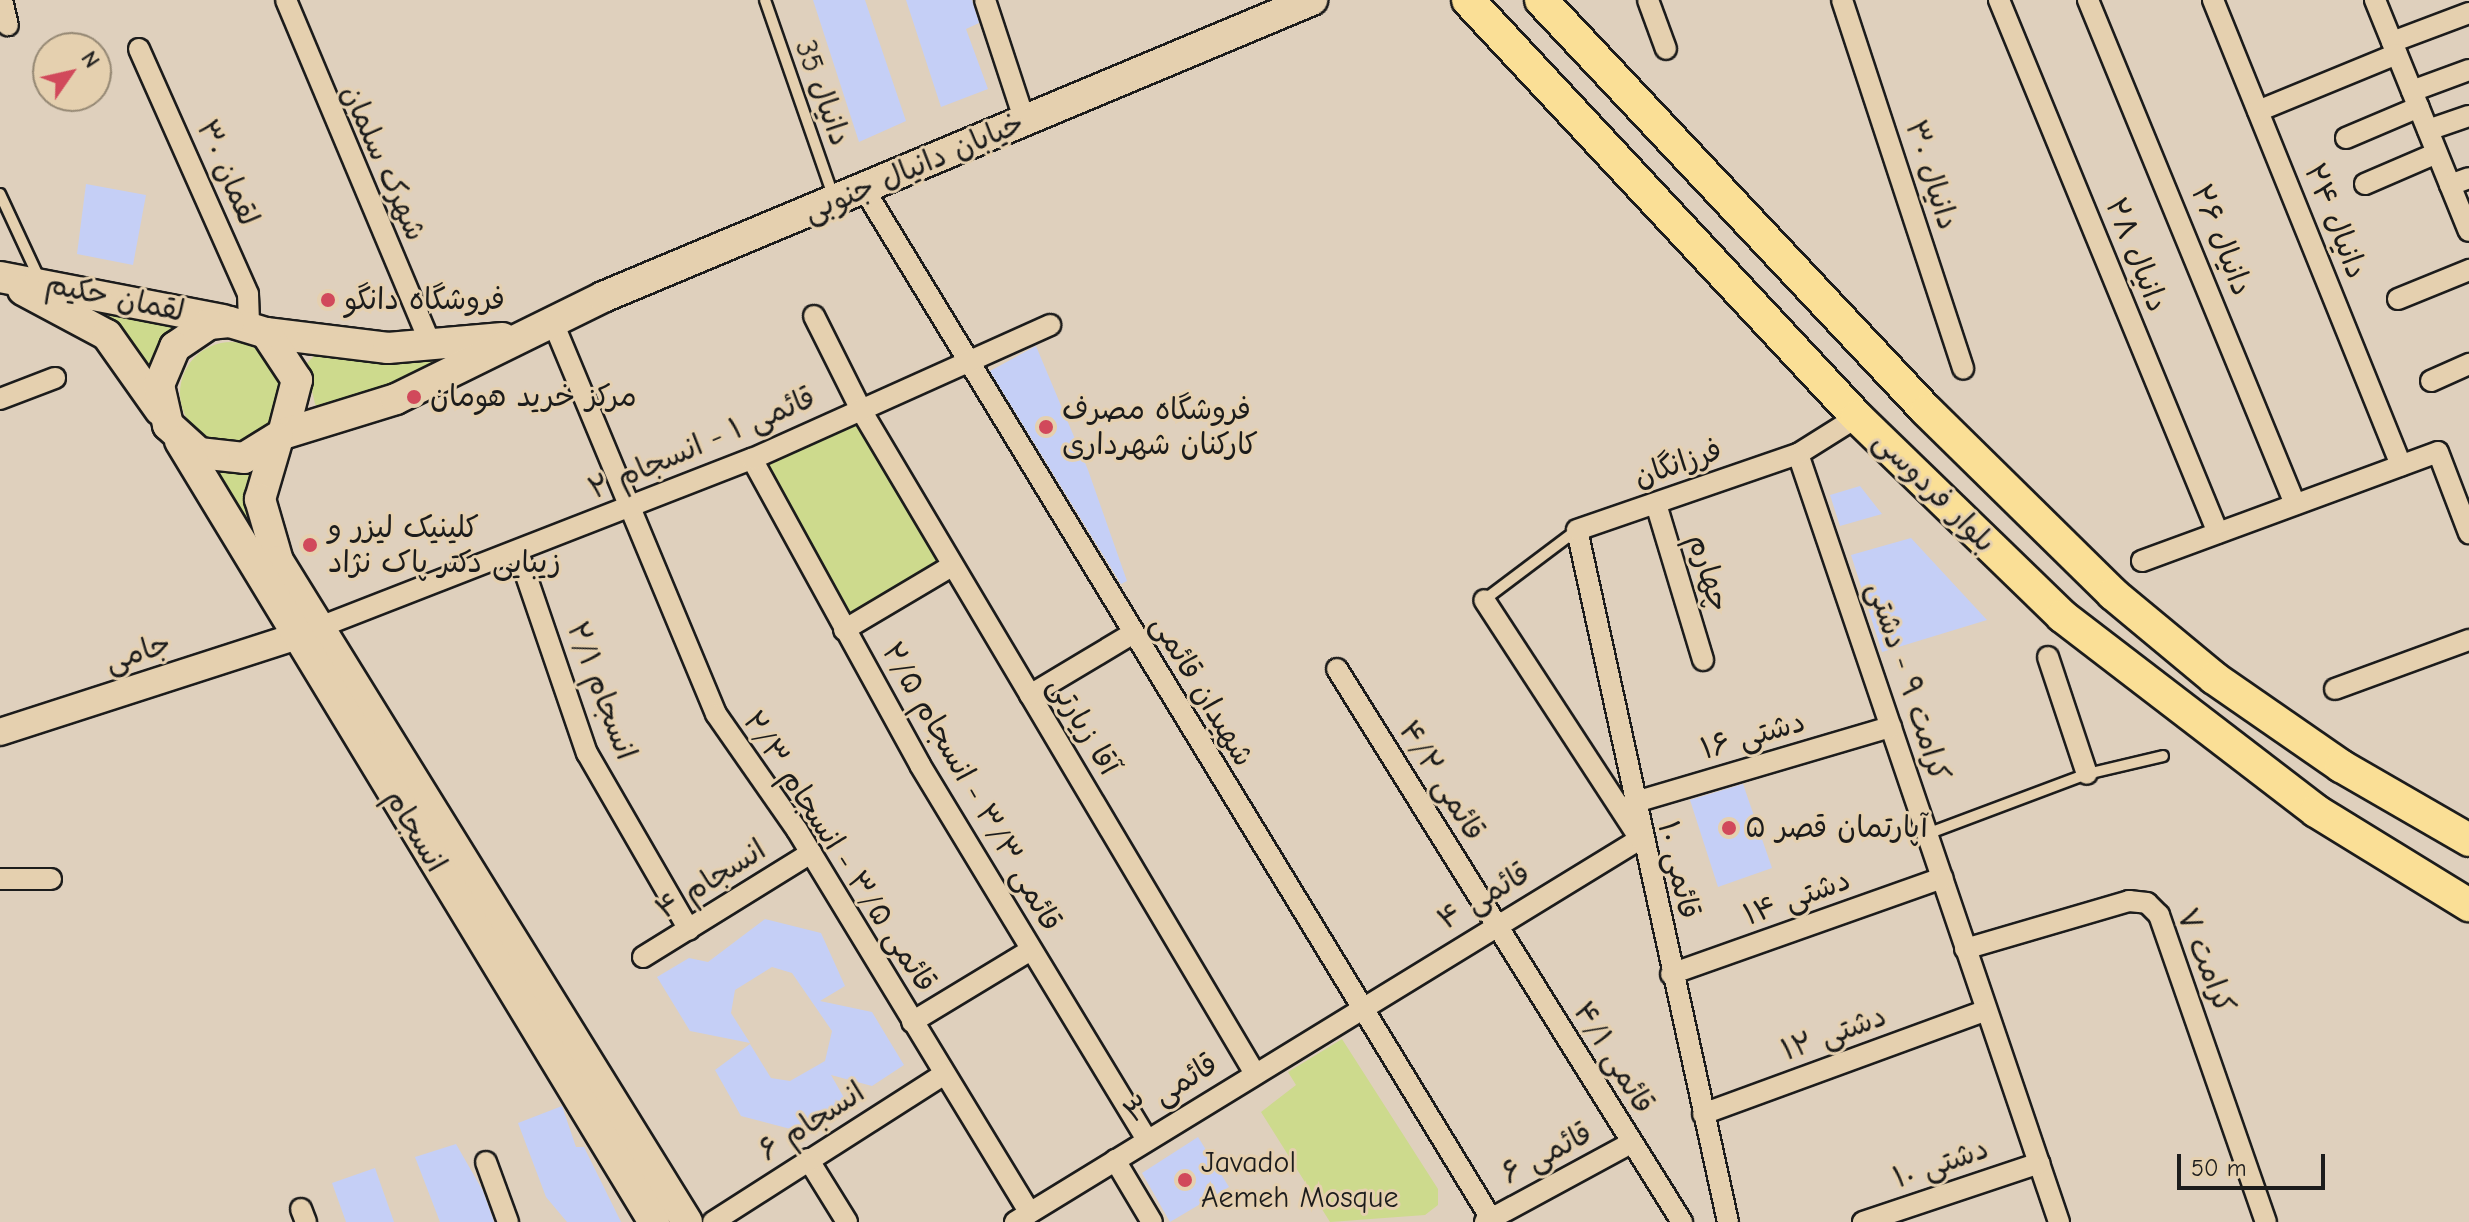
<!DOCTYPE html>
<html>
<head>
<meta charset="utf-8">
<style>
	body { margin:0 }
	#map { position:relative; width:2469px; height:1222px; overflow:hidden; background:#dfd0bd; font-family:"Comic Neue","Playpen Sans Arabic",sans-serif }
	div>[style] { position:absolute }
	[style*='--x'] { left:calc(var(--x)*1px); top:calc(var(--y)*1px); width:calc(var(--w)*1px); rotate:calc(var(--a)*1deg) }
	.green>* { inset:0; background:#cdda8d }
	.round { border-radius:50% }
	.building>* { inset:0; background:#c5cff6 }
	.roads { filter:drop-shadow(2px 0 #1c1c1c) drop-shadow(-2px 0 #1c1c1c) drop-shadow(0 2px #1c1c1c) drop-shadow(0 -2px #1c1c1c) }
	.service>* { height:10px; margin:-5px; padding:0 5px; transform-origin:5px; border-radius:5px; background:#e5d0af }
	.minor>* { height:20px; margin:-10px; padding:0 10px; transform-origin:10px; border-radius:10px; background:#e5d0af }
	.tertiary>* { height:26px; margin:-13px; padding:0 13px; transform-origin:13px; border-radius:13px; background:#e5d0af }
	.secondary>* { height:30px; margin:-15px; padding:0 15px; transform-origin:15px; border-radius:15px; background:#e5d0af }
	.primary>* { height:32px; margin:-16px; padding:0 16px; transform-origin:16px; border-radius:16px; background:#fadf96 }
	.dots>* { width:22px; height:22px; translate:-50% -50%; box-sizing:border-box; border:4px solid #e5d0af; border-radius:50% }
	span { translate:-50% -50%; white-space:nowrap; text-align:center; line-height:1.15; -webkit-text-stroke:6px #e5d0af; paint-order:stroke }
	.street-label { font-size:30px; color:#1c1c1c }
	.poi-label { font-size:30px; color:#1c1c1c }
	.left { translate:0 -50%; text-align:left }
	.north { position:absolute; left:32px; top:32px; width:80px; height:80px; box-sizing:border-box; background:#e5d0af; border:2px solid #958874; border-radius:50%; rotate:56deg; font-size:22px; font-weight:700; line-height:32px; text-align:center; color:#1c1c1c }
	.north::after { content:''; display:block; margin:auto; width:28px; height:36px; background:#d1495b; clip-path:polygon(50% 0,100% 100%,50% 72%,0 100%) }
	.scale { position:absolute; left:2177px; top:1154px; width:148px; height:36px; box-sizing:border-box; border:4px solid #1c1c1c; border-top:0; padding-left:10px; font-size:24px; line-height:28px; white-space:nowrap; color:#1c1c1c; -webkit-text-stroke:6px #e5d0af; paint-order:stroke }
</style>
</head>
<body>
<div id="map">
	<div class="green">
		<div style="clip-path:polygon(62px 298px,183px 327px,151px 376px)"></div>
		<div class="round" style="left:180px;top:342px;width:102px;height:102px"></div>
		<div style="clip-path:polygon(464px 351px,467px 357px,324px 415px,315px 404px,306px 364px,315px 355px,420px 361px)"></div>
		<div style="clip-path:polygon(862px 423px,941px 568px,848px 618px,764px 465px)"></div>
		<div style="clip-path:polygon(262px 459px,246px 505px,254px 548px,206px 473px)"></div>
		<div style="clip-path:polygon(1342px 1039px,1438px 1189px,1438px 1205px,1425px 1215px,1330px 1222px,1261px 1112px,1296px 1085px,1288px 1072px)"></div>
	</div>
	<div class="building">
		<div style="clip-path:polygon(813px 0,865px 0,906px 121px,859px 142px)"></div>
		<div style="clip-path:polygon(906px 0,972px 0,979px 23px,966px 29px,988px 89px,941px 107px)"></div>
		<div style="clip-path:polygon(86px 184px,146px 195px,133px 265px,77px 254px)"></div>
		<div style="clip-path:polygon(1036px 346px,1088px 470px,1127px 581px,1121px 584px,990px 371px)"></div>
		<div style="clip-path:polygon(1860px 486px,1882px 514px,1840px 526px,1830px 495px)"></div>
		<div style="clip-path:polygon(1911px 538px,1987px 620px,1882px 652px,1851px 555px)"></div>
		<div style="clip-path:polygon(1743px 784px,1772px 868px,1718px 887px,1690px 800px)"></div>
		<div style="clip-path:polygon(765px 919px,821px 933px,845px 986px,820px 1001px,872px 1012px,904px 1065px,872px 1086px,831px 1075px,847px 1103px,798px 1131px,741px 1116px,715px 1070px,750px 1044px,771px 1078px,790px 1081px,825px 1061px,832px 1031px,792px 973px,772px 967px,735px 990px,731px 1013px,750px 1043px,690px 1031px,657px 977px,689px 958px,708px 962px)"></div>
		<div style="clip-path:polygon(562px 1106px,576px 1147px,584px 1147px,621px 1222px,567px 1222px,546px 1197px,518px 1123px)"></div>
		<div style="clip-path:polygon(1198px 1137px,1229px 1187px,1170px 1222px,1142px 1173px)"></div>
		<div style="clip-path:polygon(456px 1144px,483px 1191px,494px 1222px,440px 1222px,415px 1157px)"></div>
		<div style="clip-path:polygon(375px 1168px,394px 1222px,346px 1222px,332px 1183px)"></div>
	</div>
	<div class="roads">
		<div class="service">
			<div style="--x:765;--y:0;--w:210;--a:70.8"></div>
			<div style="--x:0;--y:194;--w:95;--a:65.1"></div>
			<div style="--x:1484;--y:600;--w:116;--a:-37"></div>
			<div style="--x:1927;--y:834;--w:171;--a:-20.6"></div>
			<div style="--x:2087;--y:774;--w:78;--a:-13.3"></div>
		</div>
		<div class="minor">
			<div style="--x:2;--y:0;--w:26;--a:77"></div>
			<div style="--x:286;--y:0;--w:376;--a:67.2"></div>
			<div style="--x:985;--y:0;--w:128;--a:71.8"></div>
			<div style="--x:1648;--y:0;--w:52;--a:69.8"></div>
			<div style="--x:1842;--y:0;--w:388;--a:71.8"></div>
			<div style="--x:1999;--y:0;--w:576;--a:67.66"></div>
			<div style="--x:2088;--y:0;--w:545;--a:67.67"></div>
			<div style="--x:2213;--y:0;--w:502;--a:67.99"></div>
			<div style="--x:2375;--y:0;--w:249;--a:67.9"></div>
			<div style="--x:2392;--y:42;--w:82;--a:-20.6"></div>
			<div style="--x:139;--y:49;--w:268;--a:66"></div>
			<div style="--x:248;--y:294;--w:31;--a:88"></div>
			<div style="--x:2412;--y:91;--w:61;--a:-20.2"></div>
			<div style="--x:2258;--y:111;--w:150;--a:-22.3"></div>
			<div style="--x:2428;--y:130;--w:43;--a:-18.9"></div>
			<div style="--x:2346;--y:138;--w:79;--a:-23"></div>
			<div style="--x:2365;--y:184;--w:78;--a:-23.3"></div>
			<div style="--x:2450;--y:185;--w:20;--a:-20"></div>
			<div style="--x:864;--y:189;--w:1209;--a:58.66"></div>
			<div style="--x:2398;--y:299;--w:77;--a:-22.2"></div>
			<div style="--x:814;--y:316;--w:105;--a:63.4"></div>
			<div style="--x:861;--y:410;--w:770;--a:59.3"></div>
			<div style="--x:552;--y:320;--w:427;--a:67.4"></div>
			<div style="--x:716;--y:714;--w:141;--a:55.1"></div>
			<div style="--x:797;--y:830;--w:448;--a:58.7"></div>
			<div style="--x:2431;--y:381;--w:42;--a:-24.1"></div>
			<div style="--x:0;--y:399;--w:59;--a:-20.9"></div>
			<div style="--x:1857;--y:417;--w:70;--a:147.9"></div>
			<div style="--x:1798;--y:454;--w:811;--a:71.23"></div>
			<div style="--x:752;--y:459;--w:349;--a:61.2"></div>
			<div style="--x:920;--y:765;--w:438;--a:58.8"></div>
			<div style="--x:1656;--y:504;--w:163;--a:73.2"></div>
			<div style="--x:518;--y:552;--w:213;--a:71.1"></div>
			<div style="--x:587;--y:753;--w:204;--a:60"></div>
			<div style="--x:2142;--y:561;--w:315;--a:-20.2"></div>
			<div style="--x:2438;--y:452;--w:87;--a:69.1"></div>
			<div style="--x:320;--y:627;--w:464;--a:-21.3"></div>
			<div style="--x:752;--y:459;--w:327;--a:-24.2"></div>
			<div style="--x:844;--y:630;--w:126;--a:-30.7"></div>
			<div style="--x:2048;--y:657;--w:123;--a:71.6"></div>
			<div style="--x:1337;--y:669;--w:652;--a:58.04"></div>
			<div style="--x:2335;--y:689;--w:143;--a:-20.1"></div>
			<div style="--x:1030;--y:695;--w:119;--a:-30.9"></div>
			<div style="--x:1632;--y:803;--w:270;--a:-16.4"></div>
			<div style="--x:0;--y:879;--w:51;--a:0"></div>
			<div style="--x:1965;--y:949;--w:171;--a:-16.3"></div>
			<div style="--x:2129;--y:901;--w:18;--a:6"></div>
			<div style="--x:2147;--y:903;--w:17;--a:45"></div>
			<div style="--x:2159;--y:915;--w:325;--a:70.8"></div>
			<div style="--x:643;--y:957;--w:198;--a:-31.8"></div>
			<div style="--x:1671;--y:974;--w:288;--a:-19.5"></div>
			<div style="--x:912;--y:1022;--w:139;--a:-31.2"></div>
			<div style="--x:1703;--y:1114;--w:300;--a:-20.1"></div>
			<div style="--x:808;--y:1159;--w:74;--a:58.2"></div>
			<div style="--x:1115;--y:1160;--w:72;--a:59.2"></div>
			<div style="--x:486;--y:1162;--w:64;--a:69.9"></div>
			<div style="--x:301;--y:1209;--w:14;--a:69"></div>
			<div style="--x:713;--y:1222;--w:274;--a:-32.6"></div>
			<div style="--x:1015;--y:1222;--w:733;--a:-31.5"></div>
			<div style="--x:1640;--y:839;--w:285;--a:-123.1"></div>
			<div style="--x:1485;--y:1222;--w:166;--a:-28.4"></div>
			<div style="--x:1728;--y:1222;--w:708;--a:-102.31"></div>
			<div style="--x:1577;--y:530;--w:234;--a:-19"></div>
			<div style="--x:1863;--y:1222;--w:186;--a:-18.5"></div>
		</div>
		<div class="tertiary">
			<div style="--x:0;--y:732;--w:312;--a:-17.9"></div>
		</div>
		<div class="secondary">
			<div style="--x:0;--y:277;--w:227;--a:10.9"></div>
			<div style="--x:23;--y:290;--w:95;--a:28.2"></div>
			<div style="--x:107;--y:335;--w:92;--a:54.8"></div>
			<div style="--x:266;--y:333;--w:123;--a:7"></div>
			<div style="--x:388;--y:348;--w:115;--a:-5"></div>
			<div style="--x:283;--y:434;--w:56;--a:-75.5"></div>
			<div style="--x:297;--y:380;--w:56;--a:-123.4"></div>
			<div style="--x:266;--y:333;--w:39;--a:-163"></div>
			<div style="--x:229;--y:322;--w:20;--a:174"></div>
			<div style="--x:209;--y:324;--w:41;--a:145.9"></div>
			<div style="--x:175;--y:347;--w:41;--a:112.8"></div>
			<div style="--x:159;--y:385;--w:41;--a:77.3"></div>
			<div style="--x:168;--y:425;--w:42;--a:42.1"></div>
			<div style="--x:199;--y:453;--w:45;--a:6.3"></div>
			<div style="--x:244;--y:458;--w:46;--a:-31.6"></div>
			<div style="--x:283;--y:434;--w:118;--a:-17.2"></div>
			<div style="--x:396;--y:399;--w:231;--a:-26.2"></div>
			<div style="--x:603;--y:297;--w:769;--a:-22.73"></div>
			<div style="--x:278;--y:438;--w:64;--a:106.4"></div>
			<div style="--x:260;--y:499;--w:65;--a:73.8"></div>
			<div style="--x:278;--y:561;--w:777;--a:58.25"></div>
			<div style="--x:180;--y:441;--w:914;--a:58.75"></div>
		</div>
		<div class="primary">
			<div style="--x:1468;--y:0;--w:570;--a:46.99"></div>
			<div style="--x:1857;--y:417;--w:286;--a:44.1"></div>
			<div style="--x:2062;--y:616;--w:320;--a:37.5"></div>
			<div style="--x:2316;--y:811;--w:180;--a:31.6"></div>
			<div style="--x:1541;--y:0;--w:564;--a:46.8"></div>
			<div style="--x:1927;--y:411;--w:261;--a:44.5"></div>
			<div style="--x:2113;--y:594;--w:131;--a:39.7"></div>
			<div style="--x:2214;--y:678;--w:155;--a:34.7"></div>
			<div style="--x:2341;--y:766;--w:148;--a:30"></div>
		</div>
	</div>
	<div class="dots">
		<div style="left:328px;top:300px;background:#d1495b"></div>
		<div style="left:414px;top:397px;background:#d1495b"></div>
		<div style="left:1046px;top:427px;background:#d1495b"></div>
		<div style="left:310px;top:545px;background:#d1495b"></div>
		<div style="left:1729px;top:828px;background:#d1495b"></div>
		<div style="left:1185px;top:1180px;background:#d1495b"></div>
	</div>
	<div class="street-label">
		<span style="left:822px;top:93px;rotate:70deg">دانیال 35</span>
		<span style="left:383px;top:163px;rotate:66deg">شهرک سلمان</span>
		<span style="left:914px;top:168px;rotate:-23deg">خیابان دانیال جنوبی</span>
		<span style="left:227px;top:173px;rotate:66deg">لقمان ۳۰</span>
		<span style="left:1931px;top:175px;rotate:72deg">دانیال ۳۰</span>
		<span style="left:2335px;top:221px;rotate:68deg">دانیال ۲۴</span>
		<span style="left:2221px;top:240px;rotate:68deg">دانیال ۲۶</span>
		<span style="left:2136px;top:255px;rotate:68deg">دانیال ۲۸</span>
		<span style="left:115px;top:298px;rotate:12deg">لقمان حکیم</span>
		<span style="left:702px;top:444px;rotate:-23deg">قائمی ۱ - انسجام ۲</span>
		<span style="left:1678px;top:464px;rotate:-19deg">فرزانگان</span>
		<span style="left:1934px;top:492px;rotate:45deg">بلوار فردوسی</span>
		<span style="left:1708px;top:573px;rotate:73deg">چهارم</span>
		<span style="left:138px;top:653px;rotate:-18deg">جامی</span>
		<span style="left:1908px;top:682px;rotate:72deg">کرامت ۹ - دشتی</span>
		<span style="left:601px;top:691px;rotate:69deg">انسجام ۲/۱</span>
		<span style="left:1202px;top:691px;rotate:59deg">شهیدان قائمی</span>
		<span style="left:1083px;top:726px;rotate:59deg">آقا زیارتی</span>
		<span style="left:1753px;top:736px;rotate:-16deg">دشتی ۱۶</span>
		<span style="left:1441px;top:781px;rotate:58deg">قائمی ۴/۲</span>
		<span style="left:971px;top:787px;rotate:60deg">قائمی ۳/۳ - انسجام ۲/۵</span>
		<span style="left:415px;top:831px;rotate:59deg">انسجام</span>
		<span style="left:839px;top:852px;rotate:57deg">قائمی ۳/۵ - انسجام ۲/۳</span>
		<span style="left:1678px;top:870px;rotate:77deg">قائمی ۱۰</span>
		<span style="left:711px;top:880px;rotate:-32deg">انسجام ۴</span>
		<span style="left:1484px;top:897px;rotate:-31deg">قائمی ۴</span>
		<span style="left:1797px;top:898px;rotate:-20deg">دشتی ۱۴</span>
		<span style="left:2205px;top:961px;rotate:68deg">کرامت ۷</span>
		<span style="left:1834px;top:1034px;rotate:-20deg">دشتی ۱۲</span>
		<span style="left:1613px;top:1058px;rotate:58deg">قائمی ۴/۱</span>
		<span style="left:1171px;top:1089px;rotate:-32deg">قائمی ۳</span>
		<span style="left:812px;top:1122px;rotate:-33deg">انسجام ۶</span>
		<span style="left:1547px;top:1154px;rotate:-28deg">قائمی ۶</span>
		<span style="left:1941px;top:1164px;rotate:-19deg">دشتی ۱۰</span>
	</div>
	<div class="poi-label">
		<span class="left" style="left:344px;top:300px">فروشگاه دانگو</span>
		<span class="left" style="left:430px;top:397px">مرکز خرید هومان</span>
		<span class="left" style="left:1062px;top:427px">فروشگاه مصرف<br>کارکنان شهرداری</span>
		<span class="left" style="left:328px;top:545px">کلینیک لیزر و<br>زیبایی دکتر پاک نژاد</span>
		<span class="left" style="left:1745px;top:828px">آپارتمان قصر ۵</span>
		<span class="left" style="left:1201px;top:1180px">Javadol<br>Aemeh Mosque</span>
	</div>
	<div class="north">N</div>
	<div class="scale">50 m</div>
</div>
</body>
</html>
